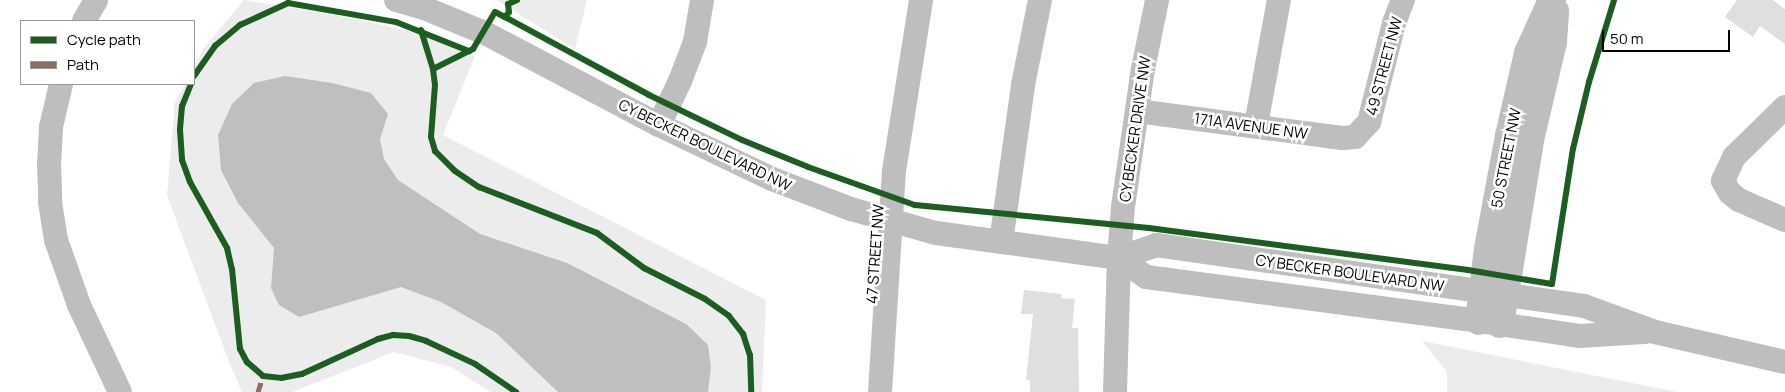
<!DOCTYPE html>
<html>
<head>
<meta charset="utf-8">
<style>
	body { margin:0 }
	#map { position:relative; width:1785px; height:392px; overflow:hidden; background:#fff; font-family:Manrope,sans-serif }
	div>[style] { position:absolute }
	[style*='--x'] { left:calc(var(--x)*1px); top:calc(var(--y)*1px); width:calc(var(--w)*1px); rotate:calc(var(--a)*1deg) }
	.green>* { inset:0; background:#ececec }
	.water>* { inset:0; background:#bfbfbf }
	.building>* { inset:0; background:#dfdfdf }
	.minor>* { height:24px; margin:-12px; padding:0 12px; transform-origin:12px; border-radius:12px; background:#bebebe }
	.major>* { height:28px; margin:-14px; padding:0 14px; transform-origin:14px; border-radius:14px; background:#bebebe }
	.quiet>* { height:5px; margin-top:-2.5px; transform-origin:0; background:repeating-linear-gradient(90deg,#8d6e63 0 10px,transparent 0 15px) }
	.cycleway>* { height:6px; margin:-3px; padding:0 3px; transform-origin:3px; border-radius:3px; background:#1b5e20 }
	span { translate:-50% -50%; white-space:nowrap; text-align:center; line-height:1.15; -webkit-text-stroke:5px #fff; paint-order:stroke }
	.street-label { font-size:15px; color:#000 }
	.legend { position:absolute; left:20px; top:20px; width:175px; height:65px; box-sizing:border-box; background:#fff; border:1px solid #999; margin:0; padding:6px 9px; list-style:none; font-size:15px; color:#000 }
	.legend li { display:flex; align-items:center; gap:10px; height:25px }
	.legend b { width:25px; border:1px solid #999 }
	.scale { position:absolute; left:1602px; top:30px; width:128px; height:22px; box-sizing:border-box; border:2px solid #000; border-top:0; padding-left:6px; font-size:15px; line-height:18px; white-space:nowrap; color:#000; -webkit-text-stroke:4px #fff; paint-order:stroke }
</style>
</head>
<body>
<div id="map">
	<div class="green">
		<div style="clip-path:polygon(244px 0,325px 13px,425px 34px,475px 56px,443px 135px,766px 300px,762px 392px,491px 392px,451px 367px,394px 352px,292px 392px,242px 392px,229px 362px,167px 195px,175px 102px,185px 84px,194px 84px,194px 67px,204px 48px)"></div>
		<div style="clip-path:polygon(497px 0,587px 0,575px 49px,509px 8px)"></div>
		<div style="clip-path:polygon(1422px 341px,1677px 392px,1447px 392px,1447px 372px)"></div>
	</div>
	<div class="water">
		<div style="clip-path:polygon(285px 76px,332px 83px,371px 93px,388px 114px,380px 139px,384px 159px,398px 180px,480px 234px,567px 263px,686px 324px,708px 345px,711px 367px,708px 392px,558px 392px,496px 333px,441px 302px,401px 287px,299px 317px,279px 305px,271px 288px,274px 248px,238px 203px,221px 170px,218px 135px,232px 104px,254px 83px)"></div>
	</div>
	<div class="building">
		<div style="clip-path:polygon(1737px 0,1773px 0,1785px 9px,1785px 44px,1760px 26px,1753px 37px,1725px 17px)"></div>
		<div style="clip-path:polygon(1024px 290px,1062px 294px,1061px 298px,1075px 299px,1072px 328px,1078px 328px,1079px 392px,1030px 392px,1030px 380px,1026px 380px,1033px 314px,1021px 314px)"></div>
	</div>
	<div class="minor">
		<div style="--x:396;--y:0;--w:29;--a:16"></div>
		<div style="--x:424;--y:8;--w:66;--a:22.3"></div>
		<div style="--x:485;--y:33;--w:197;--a:27.9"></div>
		<div style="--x:659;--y:125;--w:125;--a:25.5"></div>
		<div style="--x:772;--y:179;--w:85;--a:20.8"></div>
		<div style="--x:851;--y:209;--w:88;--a:15.8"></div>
		<div style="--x:936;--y:233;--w:185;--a:7.8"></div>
		<div style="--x:1119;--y:258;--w:39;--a:-19"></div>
		<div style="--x:1156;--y:245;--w:432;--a:8.1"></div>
		<div style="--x:1584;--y:306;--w:76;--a:20.1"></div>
		<div style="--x:1655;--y:332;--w:133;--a:13"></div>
		<div style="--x:84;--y:21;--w:24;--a:-60"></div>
		<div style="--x:61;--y:84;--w:44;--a:103.1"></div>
		<div style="--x:51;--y:127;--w:37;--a:93"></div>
		<div style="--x:49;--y:164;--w:38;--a:88"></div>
		<div style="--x:50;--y:202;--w:38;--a:81"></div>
		<div style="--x:56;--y:240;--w:69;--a:70.5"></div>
		<div style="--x:79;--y:305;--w:96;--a:64.8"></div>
		<div style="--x:1785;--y:107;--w:71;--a:135.6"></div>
		<div style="--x:1734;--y:157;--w:26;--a:115"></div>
		<div style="--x:1723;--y:181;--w:14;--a:60"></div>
		<div style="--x:1730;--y:193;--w:11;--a:38"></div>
		<div style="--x:1739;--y:200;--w:50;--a:23.5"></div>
		<div style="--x:1137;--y:111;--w:207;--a:7.5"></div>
		<div style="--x:1342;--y:138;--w:13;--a:-4"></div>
		<div style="--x:1355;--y:137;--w:21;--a:-47"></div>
		<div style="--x:1369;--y:122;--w:102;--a:-75.8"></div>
		<div style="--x:1394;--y:23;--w:25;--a:-69"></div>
		<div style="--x:659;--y:125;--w:49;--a:-64.5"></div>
		<div style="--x:680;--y:81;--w:42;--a:-69"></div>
		<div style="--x:695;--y:42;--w:43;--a:-80.5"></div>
		<div style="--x:1256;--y:125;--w:127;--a:-79.6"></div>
		<div style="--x:1001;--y:242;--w:159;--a:-82"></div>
		<div style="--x:1023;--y:85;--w:87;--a:-78.7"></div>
		<div style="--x:1119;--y:258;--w:33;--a:35"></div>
		<div style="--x:1146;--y:277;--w:336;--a:7.5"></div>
		<div style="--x:1479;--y:321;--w:101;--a:8.5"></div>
		<div style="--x:1579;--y:336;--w:66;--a:-3.5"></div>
		<div style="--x:880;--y:392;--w:221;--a:-86.4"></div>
		<div style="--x:894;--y:171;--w:173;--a:-81"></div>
		<div style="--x:1115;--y:392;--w:134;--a:-88.3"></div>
		<div style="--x:1119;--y:258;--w:51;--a:-85.5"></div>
		<div style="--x:1123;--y:207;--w:139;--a:-81.8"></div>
		<div style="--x:1143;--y:69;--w:70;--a:-78.5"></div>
	</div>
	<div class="major">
		<div style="--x:1479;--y:321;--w:73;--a:-82.9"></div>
		<div style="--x:1488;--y:249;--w:115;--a:-79.5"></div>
		<div style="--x:1509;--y:136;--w:85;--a:-77.1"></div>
		<div style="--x:1528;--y:53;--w:58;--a:-65.6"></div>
		<div style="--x:1500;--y:324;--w:186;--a:-80.7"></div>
		<div style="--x:1530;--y:140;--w:101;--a:-76.8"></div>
		<div style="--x:1553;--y:42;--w:31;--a:-86"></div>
	</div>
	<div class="quiet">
		<div style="--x:258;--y:392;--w:17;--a:-73"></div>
	</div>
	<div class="cycleway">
		<div style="--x:505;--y:17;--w:164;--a:28.4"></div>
		<div style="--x:649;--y:95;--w:103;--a:25.8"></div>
		<div style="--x:742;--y:140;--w:71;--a:22.2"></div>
		<div style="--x:808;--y:167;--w:114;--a:19.6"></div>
		<div style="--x:915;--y:205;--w:235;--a:5.6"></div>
		<div style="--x:1149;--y:228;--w:322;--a:7.5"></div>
		<div style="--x:1468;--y:270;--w:85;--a:9.5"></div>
		<div style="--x:1552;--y:284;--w:137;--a:-81.2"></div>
		<div style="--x:1573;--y:149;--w:69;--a:-76.6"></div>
		<div style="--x:1589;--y:82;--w:86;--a:-73"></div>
		<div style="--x:421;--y:30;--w:41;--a:72.9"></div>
		<div style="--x:433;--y:69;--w:16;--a:83"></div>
		<div style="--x:435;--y:85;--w:52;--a:94.4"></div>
		<div style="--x:431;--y:137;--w:15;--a:74"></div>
		<div style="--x:435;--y:151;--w:28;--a:45"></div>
		<div style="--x:455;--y:171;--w:29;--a:34"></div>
		<div style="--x:479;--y:187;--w:127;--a:21.3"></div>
		<div style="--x:597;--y:233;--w:59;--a:36.7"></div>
		<div style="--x:644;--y:268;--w:68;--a:26.9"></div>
		<div style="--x:705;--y:299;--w:29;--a:35"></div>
		<div style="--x:729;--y:316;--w:23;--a:52"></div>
		<div style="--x:743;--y:334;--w:22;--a:72"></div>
		<div style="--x:750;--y:355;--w:37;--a:88"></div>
		<div style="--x:433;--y:69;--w:45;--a:-26.6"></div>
		<div style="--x:473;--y:49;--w:43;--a:-59.3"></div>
		<div style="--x:495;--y:12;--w:11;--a:27"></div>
		<div style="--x:505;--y:17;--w:6;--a:-51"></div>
		<div style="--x:509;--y:12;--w:8;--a:-97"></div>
		<div style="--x:508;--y:4;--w:10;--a:-24"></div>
		<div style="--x:194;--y:76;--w:37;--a:-55"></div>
		<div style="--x:215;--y:46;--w:33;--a:-40"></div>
		<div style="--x:240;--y:25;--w:53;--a:-24.6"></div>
		<div style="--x:288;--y:3;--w:110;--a:10"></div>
		<div style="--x:396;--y:22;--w:79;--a:21.7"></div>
		<div style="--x:191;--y:84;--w:24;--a:112"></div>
		<div style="--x:182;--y:106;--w:24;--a:95"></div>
		<div style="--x:180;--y:130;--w:30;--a:86"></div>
		<div style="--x:182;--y:160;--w:23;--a:70"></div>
		<div style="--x:190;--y:182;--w:76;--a:60.7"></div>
		<div style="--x:227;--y:248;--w:22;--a:77"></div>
		<div style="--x:232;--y:269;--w:80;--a:84.3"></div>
		<div style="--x:240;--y:349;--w:15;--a:62"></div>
		<div style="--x:247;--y:362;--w:21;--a:41"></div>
		<div style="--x:263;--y:376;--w:18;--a:6"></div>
		<div style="--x:281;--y:378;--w:21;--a:-11"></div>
		<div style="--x:302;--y:374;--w:84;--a:-24.7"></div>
		<div style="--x:378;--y:339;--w:16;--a:-15"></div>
		<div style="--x:393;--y:335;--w:16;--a:4"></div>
		<div style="--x:409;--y:336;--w:18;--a:16"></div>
		<div style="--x:426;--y:341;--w:54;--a:25.1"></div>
		<div style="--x:475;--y:364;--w:50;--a:34.3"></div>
	</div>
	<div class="street-label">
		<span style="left:1384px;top:66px;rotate:-75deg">49 STREET NW</span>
		<span style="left:1251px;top:126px;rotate:8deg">171A AVENUE NW</span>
		<span style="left:1135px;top:129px;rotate:-82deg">CY BECKER DRIVE NW</span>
		<span style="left:705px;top:145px;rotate:26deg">CY BECKER BOULEVARD NW</span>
		<span style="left:1506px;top:158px;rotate:-79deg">50 STREET NW</span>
		<span style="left:875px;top:254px;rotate:-86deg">47 STREET NW</span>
		<span style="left:1350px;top:273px;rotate:8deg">CY BECKER BOULEVARD NW</span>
	</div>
	<ul class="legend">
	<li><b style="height:6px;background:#1b5e20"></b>Cycle path</li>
	<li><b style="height:6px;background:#8d6e63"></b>Path</li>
	</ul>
	<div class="scale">50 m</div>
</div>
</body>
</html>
